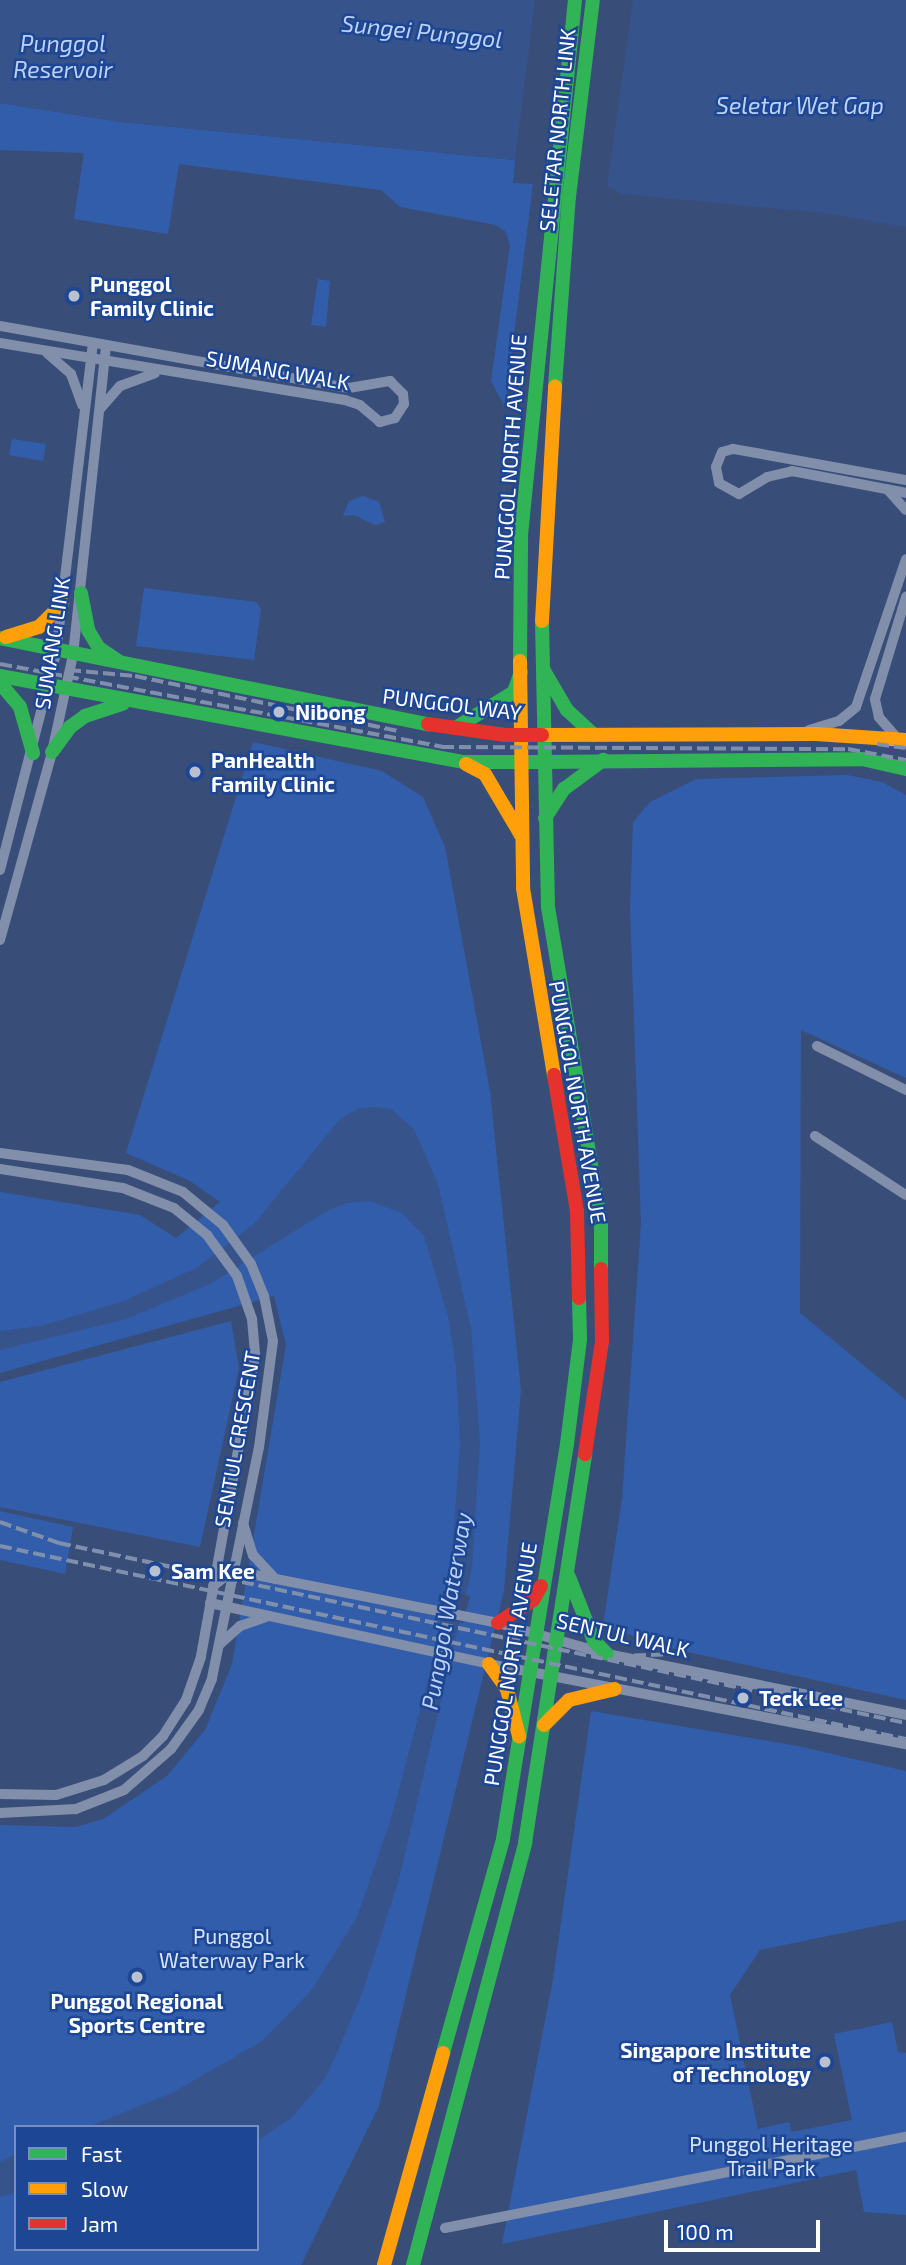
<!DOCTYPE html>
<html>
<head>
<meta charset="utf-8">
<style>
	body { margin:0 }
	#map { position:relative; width:906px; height:2265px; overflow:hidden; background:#384e79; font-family:"Exo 2",sans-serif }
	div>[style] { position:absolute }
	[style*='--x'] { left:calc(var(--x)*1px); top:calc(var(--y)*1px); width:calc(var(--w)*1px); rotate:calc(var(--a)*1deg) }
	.green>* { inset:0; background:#325daa }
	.water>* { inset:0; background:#36538b }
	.pier>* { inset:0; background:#384e79 }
	.street>* { height:10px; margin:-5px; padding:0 5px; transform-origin:5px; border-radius:5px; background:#818fab }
	.fast>* { height:14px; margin:-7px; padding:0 7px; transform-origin:7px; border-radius:7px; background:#30b455 }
	.slow>* { height:14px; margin:-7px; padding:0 7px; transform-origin:7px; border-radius:7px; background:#ff9f0a }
	.jam>* { height:14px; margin:-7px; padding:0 7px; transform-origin:7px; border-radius:7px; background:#e5322d }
	.rail>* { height:3.5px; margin-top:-1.75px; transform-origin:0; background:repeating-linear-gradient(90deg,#808fab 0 12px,transparent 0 17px) }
	.dots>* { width:19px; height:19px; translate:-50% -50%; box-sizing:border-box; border:4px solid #1d4694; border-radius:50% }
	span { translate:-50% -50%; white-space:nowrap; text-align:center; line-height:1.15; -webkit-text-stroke:5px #1d4694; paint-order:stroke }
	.street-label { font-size:21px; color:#fff }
	.poi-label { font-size:21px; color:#fff; font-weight:700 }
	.left { translate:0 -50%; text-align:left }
	.right { translate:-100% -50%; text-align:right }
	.park-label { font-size:21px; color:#d6e3fa }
	.water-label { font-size:23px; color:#bcd1f5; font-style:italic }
	.legend { position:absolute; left:14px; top:2125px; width:245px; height:126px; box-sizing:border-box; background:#1d4694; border:2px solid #7790bf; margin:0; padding:9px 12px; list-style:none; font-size:21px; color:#fff }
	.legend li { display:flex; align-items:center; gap:14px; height:35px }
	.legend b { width:35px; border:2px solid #7790bf }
	.scale { position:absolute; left:664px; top:2220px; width:156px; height:32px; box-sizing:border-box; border:4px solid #fff; border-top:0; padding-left:9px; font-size:21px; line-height:24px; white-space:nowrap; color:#fff; -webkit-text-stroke:5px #1d4694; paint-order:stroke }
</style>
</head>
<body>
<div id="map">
	<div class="green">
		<div style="clip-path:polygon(0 103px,121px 122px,515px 160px,513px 183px,533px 184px,505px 407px,491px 381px,510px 245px,506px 232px,496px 225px,400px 207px,381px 190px,179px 164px,168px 234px,74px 219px,84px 153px,0 150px)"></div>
		<div style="clip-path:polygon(318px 279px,330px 281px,326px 327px,311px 325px)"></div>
		<div style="clip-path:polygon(12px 439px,46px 444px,43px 461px,9px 455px)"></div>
		<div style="clip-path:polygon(363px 496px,379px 502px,385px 522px,375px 525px,354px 515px,343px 516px,349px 501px)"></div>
		<div style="clip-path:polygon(144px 588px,256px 602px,261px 609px,254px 660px,136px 646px)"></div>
		<div style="clip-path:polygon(evenodd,253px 742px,382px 771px,423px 797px,445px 847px,490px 1091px,521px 1390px,504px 1590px,379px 2106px,301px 2265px,0 2265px,0 1825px,76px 1827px,103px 1819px,167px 1776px,205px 1730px,232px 1664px,286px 1345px,274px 1296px,0 1373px,0 1192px,140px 1215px,176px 1238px,220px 1202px,190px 1181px,126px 1153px,253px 742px,16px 2127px,257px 2127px,257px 2249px,16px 2249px,16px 2127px)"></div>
		<div style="clip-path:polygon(847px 775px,882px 782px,906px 795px,906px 1078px,801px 1030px,800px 1313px,906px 1400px,906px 1700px,675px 1649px,603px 1626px,622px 1499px,641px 1223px,630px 908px,633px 822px,650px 802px,696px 779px)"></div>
		<div style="clip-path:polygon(231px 1321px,239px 1368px,200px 1547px,0 1507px,0 1382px)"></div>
		<div style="clip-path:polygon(0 1511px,73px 1527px,65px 1574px,0 1560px)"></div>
		<div style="clip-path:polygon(591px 1711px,798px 1746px,906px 1771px,906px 1920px,760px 1950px,730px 1995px,758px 2129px,789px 2122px,792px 2132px,852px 2120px,834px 2034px,892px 2022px,898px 2052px,906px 2053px,906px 2215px,864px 2212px,856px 2170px,502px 2244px,553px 1979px)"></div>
	</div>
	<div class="water">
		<div style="clip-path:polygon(0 0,535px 0,515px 160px,121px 122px,0 103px)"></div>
		<div style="clip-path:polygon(625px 0,906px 0,906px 227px,824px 213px,623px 194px,607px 186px,633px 1px)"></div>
		<div style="clip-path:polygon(375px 1107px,391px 1109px,414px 1129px,438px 1184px,471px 1328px,480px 1442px,472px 1568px,399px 1879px,363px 1991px,337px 2053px,324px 2080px,291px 2118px,257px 2141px,257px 2127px,88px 2127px,174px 2092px,262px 2041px,311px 1991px,357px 1917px,391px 1819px,429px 1676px,451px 1567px,460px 1445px,456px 1367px,448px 1316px,424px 1236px,402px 1213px,370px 1201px,347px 1203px,325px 1212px,212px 1283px,126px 1319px,0 1350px,0 1331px,41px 1326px,124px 1301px,198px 1267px,255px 1223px,340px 1119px,357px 1109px)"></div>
		<div style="clip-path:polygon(16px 2154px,16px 2193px,0 2197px,0 2162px)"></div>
	</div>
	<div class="pier">
		<div style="clip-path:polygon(443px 1591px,470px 1596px,463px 1623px,437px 1618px)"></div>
	</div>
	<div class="street">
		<div style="--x:0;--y:326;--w:354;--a:10.1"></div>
		<div style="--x:349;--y:388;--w:42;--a:-9.7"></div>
		<div style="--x:390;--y:381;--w:18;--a:45"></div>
		<div style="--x:403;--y:394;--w:10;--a:84"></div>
		<div style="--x:404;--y:404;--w:17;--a:123"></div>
		<div style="--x:395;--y:418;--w:16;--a:165"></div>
		<div style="--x:380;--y:422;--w:26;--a:-140"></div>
		<div style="--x:360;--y:405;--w:16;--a:-162"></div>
		<div style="--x:345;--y:400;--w:350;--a:-170.6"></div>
		<div style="--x:47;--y:353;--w:32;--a:41"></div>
		<div style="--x:71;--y:374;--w:33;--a:70"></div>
		<div style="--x:100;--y:409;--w:30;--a:-49"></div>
		<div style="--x:120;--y:386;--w:37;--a:-20"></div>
		<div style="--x:906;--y:480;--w:176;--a:-169.8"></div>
		<div style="--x:733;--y:449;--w:11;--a:165"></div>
		<div style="--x:722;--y:452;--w:16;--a:112"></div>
		<div style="--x:716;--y:467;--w:16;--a:79"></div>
		<div style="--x:719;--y:483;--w:23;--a:29"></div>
		<div style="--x:739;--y:494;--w:33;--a:-31"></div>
		<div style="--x:767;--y:477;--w:26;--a:-13"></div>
		<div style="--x:792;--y:471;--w:116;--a:10.9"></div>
		<div style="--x:887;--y:489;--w:28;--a:48"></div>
		<div style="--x:809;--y:730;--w:31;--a:-17"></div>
		<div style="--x:839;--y:721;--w:22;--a:-39"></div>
		<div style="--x:856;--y:707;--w:156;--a:-71.3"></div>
		<div style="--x:897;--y:738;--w:28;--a:-131"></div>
		<div style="--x:879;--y:717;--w:18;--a:-103"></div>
		<div style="--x:875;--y:699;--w:107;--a:-73.1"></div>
		<div style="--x:0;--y:870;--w:224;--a:-75.5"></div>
		<div style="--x:56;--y:653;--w:311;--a:-83.2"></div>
		<div style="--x:0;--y:940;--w:195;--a:-74.5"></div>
		<div style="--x:52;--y:752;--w:99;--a:-77.8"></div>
		<div style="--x:73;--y:655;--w:311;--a:-83.9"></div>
		<div style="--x:817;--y:1046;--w:99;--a:26.3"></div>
		<div style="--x:815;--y:1136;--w:108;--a:33"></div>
		<div style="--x:0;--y:1153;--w:129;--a:7.6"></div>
		<div style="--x:128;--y:1170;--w:59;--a:21.8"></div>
		<div style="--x:183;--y:1192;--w:52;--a:39.5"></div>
		<div style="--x:223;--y:1225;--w:48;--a:54.3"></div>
		<div style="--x:251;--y:1264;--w:35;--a:68"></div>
		<div style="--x:264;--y:1296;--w:46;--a:78.7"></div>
		<div style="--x:273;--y:1341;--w:107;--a:97.5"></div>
		<div style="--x:259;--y:1447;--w:237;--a:101.5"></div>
		<div style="--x:212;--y:1679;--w:34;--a:113"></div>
		<div style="--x:199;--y:1710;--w:48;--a:125.7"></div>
		<div style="--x:171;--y:1749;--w:62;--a:138.9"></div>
		<div style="--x:124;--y:1790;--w:52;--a:158.4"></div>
		<div style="--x:76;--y:1809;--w:76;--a:177"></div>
		<div style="--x:0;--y:1169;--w:124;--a:8.8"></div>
		<div style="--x:123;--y:1188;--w:55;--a:21.4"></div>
		<div style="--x:174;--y:1208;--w:43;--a:39.3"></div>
		<div style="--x:207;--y:1235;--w:51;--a:53.8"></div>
		<div style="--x:237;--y:1276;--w:46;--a:70.8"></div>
		<div style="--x:252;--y:1319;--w:37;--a:85"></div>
		<div style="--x:255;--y:1356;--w:306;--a:100.2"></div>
		<div style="--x:201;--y:1657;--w:46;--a:109.2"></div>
		<div style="--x:186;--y:1700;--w:43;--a:122.6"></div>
		<div style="--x:163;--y:1736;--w:28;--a:135"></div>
		<div style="--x:143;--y:1756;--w:46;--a:148.4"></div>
		<div style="--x:104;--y:1780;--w:50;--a:162.6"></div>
		<div style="--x:56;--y:1795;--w:56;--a:-179"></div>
		<div style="--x:243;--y:1523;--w:34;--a:73"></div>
		<div style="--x:253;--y:1555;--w:33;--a:47"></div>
		<div style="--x:213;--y:1586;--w:24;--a:-38"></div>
		<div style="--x:232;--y:1571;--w:9;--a:6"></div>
		<div style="--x:241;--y:1572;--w:262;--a:11.2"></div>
		<div style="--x:498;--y:1623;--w:113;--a:15.9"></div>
		<div style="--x:607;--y:1654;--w:305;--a:11.5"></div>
		<div style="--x:210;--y:1603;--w:286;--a:12.3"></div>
		<div style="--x:489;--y:1664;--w:425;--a:10.9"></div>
		<div style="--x:220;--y:1644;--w:27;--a:-42"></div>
		<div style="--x:240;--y:1626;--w:28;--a:-19"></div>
		<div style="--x:445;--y:2228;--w:470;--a:-11.2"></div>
	</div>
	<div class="fast">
		<div style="--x:555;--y:386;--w:190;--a:-85.8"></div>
		<div style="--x:569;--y:197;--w:198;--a:-83.1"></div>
		<div style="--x:81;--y:593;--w:38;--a:79"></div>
		<div style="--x:88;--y:630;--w:21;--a:59"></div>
		<div style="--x:99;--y:648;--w:23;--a:34"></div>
		<div style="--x:542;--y:621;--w:286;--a:88.8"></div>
		<div style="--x:548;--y:907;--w:320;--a:80.5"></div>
		<div style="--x:601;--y:1223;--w:46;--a:90"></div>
		<div style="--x:0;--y:638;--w:437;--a:11.4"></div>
		<div style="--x:520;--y:661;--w:126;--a:-89.5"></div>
		<div style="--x:521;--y:535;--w:538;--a:-84.24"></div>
		<div style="--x:543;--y:669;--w:48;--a:59.7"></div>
		<div style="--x:567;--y:710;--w:37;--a:43"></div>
		<div style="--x:0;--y:676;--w:472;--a:10.5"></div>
		<div style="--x:464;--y:762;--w:79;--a:0"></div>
		<div style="--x:0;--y:683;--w:31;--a:50"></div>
		<div style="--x:20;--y:707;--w:48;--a:74.2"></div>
		<div style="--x:457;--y:727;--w:67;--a:-31.6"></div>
		<div style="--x:514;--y:692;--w:21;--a:-71"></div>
		<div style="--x:52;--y:752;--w:31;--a:-54"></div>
		<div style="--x:70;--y:727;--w:19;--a:-36"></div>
		<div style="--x:85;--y:716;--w:40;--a:-18"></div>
		<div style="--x:543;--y:762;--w:319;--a:-0.5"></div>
		<div style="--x:862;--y:759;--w:45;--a:12.8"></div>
		<div style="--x:545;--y:818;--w:35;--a:-57"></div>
		<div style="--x:564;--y:789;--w:49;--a:-36.6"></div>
		<div style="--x:569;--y:1577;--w:69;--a:68.7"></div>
		<div style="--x:594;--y:1641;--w:18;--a:45"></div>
		<div style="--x:443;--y:2053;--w:222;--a:-74.3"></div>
		<div style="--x:503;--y:1839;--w:400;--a:-80.8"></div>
		<div style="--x:567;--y:1444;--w:106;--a:-82.9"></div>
		<div style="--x:580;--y:1339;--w:41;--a:-91.4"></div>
		<div style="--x:413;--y:2265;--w:437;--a:-75.1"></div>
		<div style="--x:525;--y:1843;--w:394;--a:-81.2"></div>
	</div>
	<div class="slow">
		<div style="--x:542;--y:621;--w:235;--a:-86.8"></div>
		<div style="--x:6;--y:637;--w:34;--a:-17"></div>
		<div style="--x:39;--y:627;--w:33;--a:-45"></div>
		<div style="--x:520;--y:661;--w:227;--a:89.2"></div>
		<div style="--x:523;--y:888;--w:190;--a:80.6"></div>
		<div style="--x:542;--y:735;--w:274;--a:-0.2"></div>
		<div style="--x:816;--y:734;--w:90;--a:3.8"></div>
		<div style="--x:466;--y:764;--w:21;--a:28"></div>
		<div style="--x:485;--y:774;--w:71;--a:59.5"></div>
		<div style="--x:489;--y:1664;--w:31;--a:54"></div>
		<div style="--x:507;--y:1689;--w:49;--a:75.7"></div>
		<div style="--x:544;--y:1725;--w:35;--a:-45"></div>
		<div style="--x:569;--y:1700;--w:47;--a:-13.4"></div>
		<div style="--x:384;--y:2265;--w:220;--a:-74.4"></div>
	</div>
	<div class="jam">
		<div style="--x:428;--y:724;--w:78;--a:8.1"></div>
		<div style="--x:505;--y:735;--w:37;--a:0"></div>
		<div style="--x:554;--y:1075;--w:138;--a:80.4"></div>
		<div style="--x:577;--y:1211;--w:87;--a:88.7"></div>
		<div style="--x:585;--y:1454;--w:114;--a:-81.4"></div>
		<div style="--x:602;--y:1341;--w:72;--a:-90.8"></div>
		<div style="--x:498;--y:1623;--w:42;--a:-33.3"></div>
		<div style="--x:533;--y:1600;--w:16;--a:-60"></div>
	</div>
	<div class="rail">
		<div style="--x:0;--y:664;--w:450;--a:10.6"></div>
		<div style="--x:442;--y:747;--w:406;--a:0.3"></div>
		<div style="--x:848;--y:749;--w:59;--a:10.7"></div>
		<div style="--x:69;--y:670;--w:66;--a:5.2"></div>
		<div style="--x:135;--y:676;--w:270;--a:11.8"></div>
		<div style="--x:877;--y:744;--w:29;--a:8"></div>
		<div style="--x:0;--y:1522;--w:63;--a:19.6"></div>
		<div style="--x:59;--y:1543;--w:866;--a:12"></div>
		<div style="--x:0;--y:1546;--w:926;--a:12.03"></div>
		<div style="--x:617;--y:1656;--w:62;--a:-1.8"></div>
	</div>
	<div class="dots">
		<div style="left:74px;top:296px;background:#b9c1d0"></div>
		<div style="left:279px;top:712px;background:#b9c1d0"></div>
		<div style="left:195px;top:772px;background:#b9c1d0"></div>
		<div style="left:155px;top:1571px;background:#b9c1d0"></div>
		<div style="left:743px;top:1698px;background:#b9c1d0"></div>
		<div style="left:137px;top:1977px;background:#b9c1d0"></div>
		<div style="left:825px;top:2062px;background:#b9c1d0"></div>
	</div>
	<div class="street-label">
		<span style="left:557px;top:130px;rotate:-84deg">SELETAR NORTH LINK</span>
		<span style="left:278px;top:370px;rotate:10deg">SUMANG WALK</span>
		<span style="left:510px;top:457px;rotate:-86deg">PUNGGOL NORTH AVENUE</span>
		<span style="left:52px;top:643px;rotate:-81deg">SUMANG LINK</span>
		<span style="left:452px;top:704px;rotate:7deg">PUNGGOL WAY</span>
		<span style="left:578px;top:1102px;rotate:80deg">PUNGGOL NORTH AVENUE</span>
		<span style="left:237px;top:1439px;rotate:-80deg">SENTUL CRESCENT</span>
		<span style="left:623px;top:1635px;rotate:13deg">SENTUL WALK</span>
		<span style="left:510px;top:1664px;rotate:-81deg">PUNGGOL NORTH AVENUE</span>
	</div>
	<div class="poi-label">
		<span class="left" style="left:90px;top:296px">Punggol<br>Family Clinic</span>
		<span class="left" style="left:295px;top:712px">Nibong</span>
		<span class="left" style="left:211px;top:772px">PanHealth<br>Family Clinic</span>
		<span class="left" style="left:171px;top:1571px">Sam Kee</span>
		<span class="left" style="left:759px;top:1698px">Teck Lee</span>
		<span style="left:137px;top:2013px">Punggol Regional<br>Sports Centre</span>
		<span class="right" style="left:811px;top:2062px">Singapore Institute<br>of Technology</span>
	</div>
	<div class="park-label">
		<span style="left:232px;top:1948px">Punggol<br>Waterway Park</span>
		<span style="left:771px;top:2156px">Punggol Heritage<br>Trail Park</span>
	</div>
	<div class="water-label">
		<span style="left:422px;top:31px;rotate:6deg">Sungei Punggol</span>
		<span style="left:63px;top:56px">Punggol<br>Reservoir</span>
		<span style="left:800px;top:105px">Seletar Wet Gap</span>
		<span style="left:446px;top:1611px;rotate:-80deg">Punggol Waterway</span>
	</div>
	<ul class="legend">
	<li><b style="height:9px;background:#30b455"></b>Fast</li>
	<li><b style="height:9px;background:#ff9f0a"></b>Slow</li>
	<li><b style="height:9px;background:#e5322d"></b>Jam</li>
	</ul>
	<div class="scale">100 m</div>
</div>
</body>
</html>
